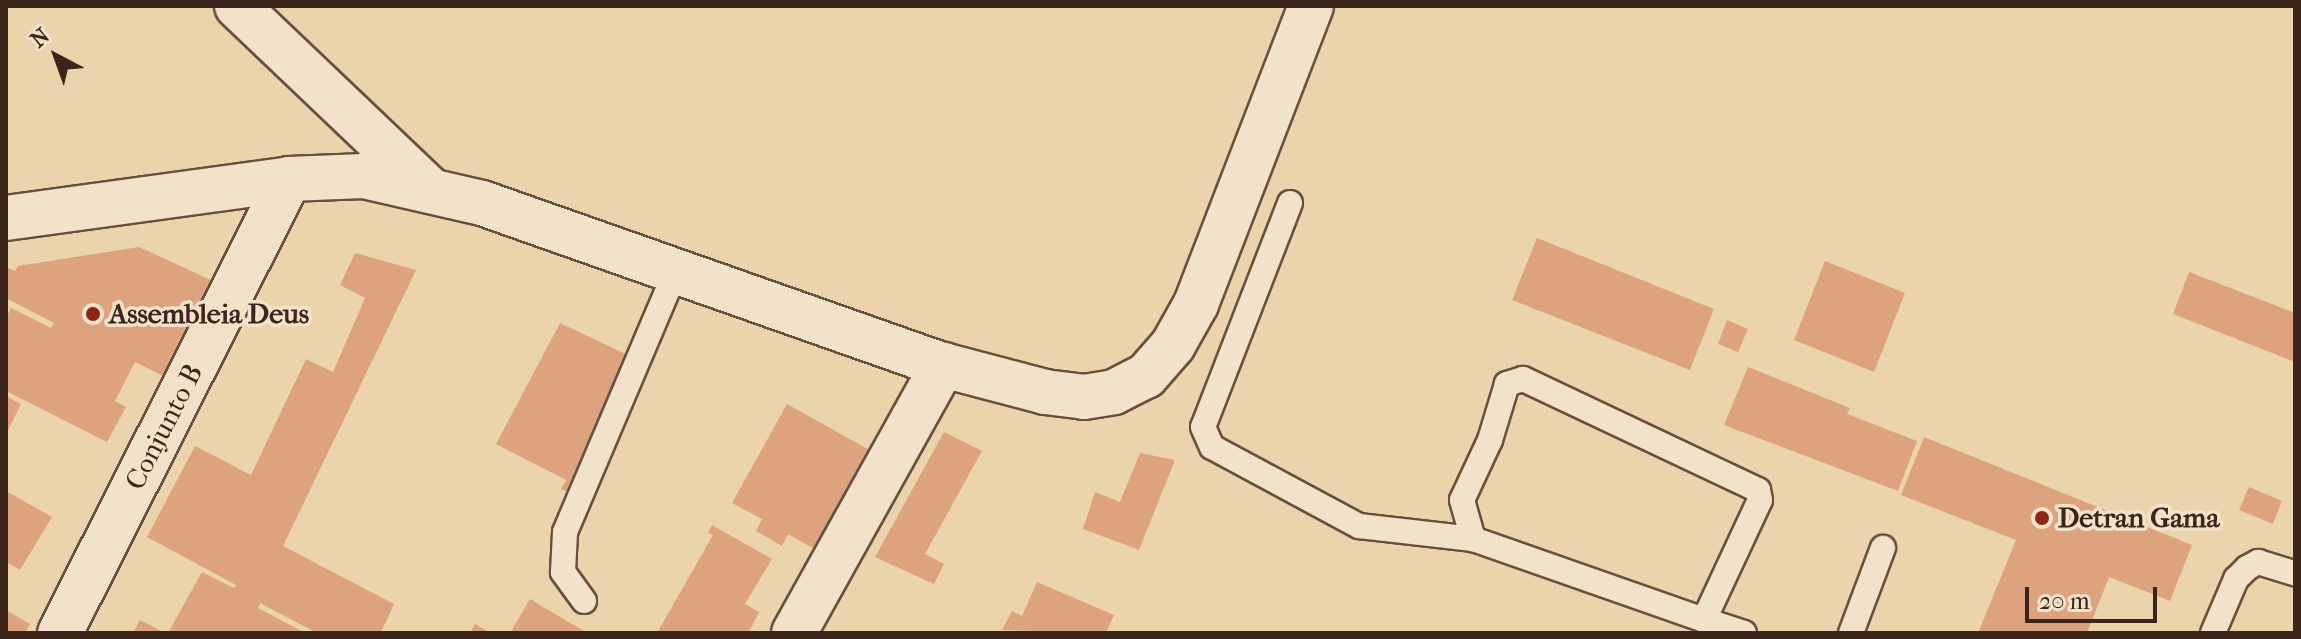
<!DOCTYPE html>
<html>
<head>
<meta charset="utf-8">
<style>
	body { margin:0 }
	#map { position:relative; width:2301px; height:639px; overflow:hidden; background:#ebd3ac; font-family:"IM FELL French Canon",serif }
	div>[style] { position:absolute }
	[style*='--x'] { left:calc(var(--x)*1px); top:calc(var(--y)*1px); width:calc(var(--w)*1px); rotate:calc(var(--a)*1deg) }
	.building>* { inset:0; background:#dda37f }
	.roads { filter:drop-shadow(2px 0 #68503e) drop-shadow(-2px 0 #68503e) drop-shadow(0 2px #68503e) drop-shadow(0 -2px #68503e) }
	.service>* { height:24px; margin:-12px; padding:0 12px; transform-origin:12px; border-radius:12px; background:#f2e2c9 }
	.minor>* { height:44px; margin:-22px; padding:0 22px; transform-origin:22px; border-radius:22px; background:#f2e2c9 }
	.dots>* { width:22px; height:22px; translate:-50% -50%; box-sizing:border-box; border:4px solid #f2e2c9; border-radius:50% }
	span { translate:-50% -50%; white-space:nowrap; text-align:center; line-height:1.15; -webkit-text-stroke:7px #f2e2c9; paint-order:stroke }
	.poi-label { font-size:28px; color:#3c251a; font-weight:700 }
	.left { translate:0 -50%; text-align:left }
	.street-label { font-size:28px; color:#3c251a }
	.frame { position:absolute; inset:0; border:8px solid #3c251a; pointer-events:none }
	.north { position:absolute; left:16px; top:16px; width:80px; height:80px; -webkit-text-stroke:6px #f2e2c9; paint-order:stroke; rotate:319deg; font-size:22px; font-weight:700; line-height:32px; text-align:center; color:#3c251a }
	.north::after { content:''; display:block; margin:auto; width:28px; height:36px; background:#3c251a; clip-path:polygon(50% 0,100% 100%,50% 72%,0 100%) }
	.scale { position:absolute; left:2025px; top:587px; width:132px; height:36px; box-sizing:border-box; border:4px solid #3c251a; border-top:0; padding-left:10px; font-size:24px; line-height:28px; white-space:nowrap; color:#3c251a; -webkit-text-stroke:6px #f2e2c9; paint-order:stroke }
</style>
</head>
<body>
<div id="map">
	<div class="building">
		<div style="clip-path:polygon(1537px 238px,1714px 309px,1690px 370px,1512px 300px)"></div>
		<div style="clip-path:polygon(139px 247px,211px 280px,165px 377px,135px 362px,115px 401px,126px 407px,107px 442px,6px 391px,6px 318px,11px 308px,51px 328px,54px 323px,6px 298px,6px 267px,15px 271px,18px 266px)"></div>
		<div style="clip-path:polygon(355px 253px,416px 270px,283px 546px,394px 604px,386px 622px,380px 633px,317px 633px,260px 603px,258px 608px,305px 633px,168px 633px,202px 572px,234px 588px,236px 585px,147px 537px,195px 446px,251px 475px,306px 359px,333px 372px,365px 298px,340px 285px)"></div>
		<div style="clip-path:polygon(1825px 261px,1905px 293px,1874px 372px,1794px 340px)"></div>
		<div style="clip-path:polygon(2189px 272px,2295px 313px,2295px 362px,2173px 314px)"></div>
		<div style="clip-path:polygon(1727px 320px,1748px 329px,1738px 352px,1718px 344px)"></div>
		<div style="clip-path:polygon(560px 323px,634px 358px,570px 493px,561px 489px,566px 480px,496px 444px)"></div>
		<div style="clip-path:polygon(1748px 367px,1850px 408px,1847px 414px,1917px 441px,1898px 491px,1724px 425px)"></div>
		<div style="clip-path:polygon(6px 396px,21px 404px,6px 434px)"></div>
		<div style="clip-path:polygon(787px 404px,873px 452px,818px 551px,788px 534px,782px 546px,756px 531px,762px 519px,732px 503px)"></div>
		<div style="clip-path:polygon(944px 432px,982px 451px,925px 554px,944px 564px,934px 584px,875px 557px)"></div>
		<div style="clip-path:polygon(1924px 437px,2192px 545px,2170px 601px,2109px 577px,2087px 633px,1978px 633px,2016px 540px,1901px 495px)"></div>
		<div style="clip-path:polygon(1140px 453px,1175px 460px,1139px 550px,1083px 529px,1095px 492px,1120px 502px)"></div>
		<div style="clip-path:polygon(2249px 487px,2282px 501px,2273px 524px,2239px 510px)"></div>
		<div style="clip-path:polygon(6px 491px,52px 517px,20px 570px,6px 562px)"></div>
		<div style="clip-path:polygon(712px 525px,772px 559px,745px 604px,759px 612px,751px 628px,749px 633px,657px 633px,713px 535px,708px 533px)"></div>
		<div style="clip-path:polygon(1037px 582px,1114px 615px,1106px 633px,1002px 630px,1012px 611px,1022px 616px)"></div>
		<div style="clip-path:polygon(530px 599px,587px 633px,510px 633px)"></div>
		<div style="clip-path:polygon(6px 610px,30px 624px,25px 633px,6px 633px)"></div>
		<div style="clip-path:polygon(140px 620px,165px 633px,133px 633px)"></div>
		<div style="clip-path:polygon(475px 624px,491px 633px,470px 633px)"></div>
	</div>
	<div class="roads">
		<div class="service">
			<div style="--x:1290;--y:203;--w:240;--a:111.2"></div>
			<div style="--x:1203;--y:427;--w:22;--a:66"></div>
			<div style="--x:1212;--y:447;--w:167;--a:28.3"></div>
			<div style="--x:1359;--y:526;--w:115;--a:6.5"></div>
			<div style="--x:584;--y:601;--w:36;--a:-126"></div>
			<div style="--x:563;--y:572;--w:40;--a:-87.1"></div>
			<div style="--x:565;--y:532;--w:284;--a:-67"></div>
			<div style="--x:1704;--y:620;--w:132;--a:-65"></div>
			<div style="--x:1760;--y:500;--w:10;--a:-101"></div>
			<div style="--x:1758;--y:490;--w:260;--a:-154.7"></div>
			<div style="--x:1523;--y:379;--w:17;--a:163"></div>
			<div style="--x:1507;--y:384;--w:59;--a:106.9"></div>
			<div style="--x:1490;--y:440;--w:66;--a:115"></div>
			<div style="--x:1462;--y:500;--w:41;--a:74.2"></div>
			<div style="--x:1473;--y:539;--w:245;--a:19.3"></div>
			<div style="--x:1704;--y:620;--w:42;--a:18"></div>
			<div style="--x:1851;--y:633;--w:91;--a:-69.4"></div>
			<div style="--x:2213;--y:633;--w:59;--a:-66.9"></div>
			<div style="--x:2236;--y:579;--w:16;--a:-45"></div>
			<div style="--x:2247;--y:568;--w:13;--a:-29"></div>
			<div style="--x:2258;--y:562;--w:39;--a:17"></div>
		</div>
		<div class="minor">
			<div style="--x:237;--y:6;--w:264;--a:43.6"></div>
			<div style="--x:6;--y:218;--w:286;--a:-7.8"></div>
			<div style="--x:289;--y:179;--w:75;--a:-2.3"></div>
			<div style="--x:364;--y:176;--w:121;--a:12.9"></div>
			<div style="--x:482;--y:203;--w:489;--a:19.4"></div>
			<div style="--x:943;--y:365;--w:106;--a:14.8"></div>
			<div style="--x:1045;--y:392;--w:39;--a:7"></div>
			<div style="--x:1084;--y:397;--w:30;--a:-9"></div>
			<div style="--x:1114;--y:392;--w:36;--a:-27"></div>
			<div style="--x:1146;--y:376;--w:41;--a:-48.9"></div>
			<div style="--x:1173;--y:345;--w:47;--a:-60.7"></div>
			<div style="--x:1196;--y:304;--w:319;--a:-68.9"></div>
			<div style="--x:60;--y:633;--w:508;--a:-63.23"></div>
			<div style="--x:794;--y:633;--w:307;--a:-60.9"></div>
		</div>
	</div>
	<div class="dots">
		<div style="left:93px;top:314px;background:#8f2418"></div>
		<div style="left:2042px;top:518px;background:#8f2418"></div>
	</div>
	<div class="poi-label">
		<span class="left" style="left:109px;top:314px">Assembleia Deus</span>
		<span class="left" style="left:2058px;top:518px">Detran Gama</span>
	</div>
	<div class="street-label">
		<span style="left:164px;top:427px;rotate:-63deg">Conjunto B</span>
	</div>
	<div class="frame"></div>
	<div class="north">N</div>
	<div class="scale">20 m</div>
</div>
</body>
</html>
